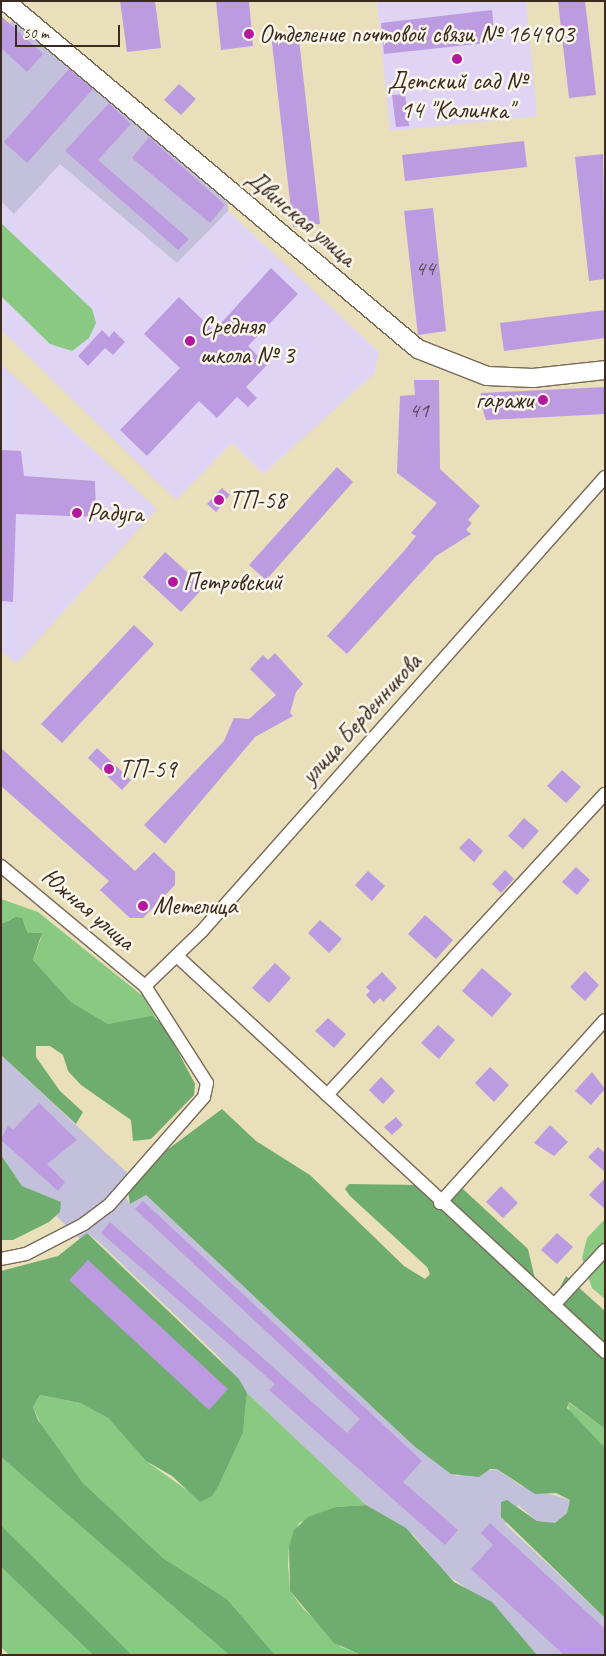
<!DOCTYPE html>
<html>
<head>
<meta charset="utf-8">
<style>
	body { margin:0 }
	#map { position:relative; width:606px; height:1656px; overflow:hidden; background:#e9dfbb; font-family:Caveat,sans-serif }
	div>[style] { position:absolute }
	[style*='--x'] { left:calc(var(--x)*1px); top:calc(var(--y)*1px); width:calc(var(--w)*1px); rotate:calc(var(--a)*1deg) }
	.built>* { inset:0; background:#dfd4f4 }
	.industrial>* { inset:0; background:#c3c0db }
	.green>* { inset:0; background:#89c981 }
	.forest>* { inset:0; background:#6ead6f }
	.building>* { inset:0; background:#bc9be0 }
	.roads { filter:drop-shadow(1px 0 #786955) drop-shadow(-1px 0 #786955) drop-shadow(0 1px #786955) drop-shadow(0 -1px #786955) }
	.street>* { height:12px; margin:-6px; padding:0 6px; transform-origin:6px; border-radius:6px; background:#fff }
	.secondary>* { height:18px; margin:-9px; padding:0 9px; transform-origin:9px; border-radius:9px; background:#fff }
	.dots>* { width:14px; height:14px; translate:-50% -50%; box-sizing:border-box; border:2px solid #fbf7ec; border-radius:50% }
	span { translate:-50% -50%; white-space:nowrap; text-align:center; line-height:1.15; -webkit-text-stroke:5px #fbf7ec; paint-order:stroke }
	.number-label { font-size:22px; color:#5b464e }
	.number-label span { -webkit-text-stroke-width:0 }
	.poi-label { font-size:25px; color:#3b2a1e }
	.left { translate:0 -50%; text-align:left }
	.right { translate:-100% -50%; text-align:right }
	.street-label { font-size:25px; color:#3b2a1e }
	.frame { position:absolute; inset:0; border:2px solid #3b2a1e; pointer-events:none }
	.scale { position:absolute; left:15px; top:25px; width:105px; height:22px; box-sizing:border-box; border:2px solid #3b2a1e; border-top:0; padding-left:6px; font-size:15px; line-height:18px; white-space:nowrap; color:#3b2a1e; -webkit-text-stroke:4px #fbf7ec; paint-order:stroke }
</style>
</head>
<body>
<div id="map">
	<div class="built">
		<div style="clip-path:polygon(377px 1px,526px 1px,537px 116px,390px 131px)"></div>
		<div style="clip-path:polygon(59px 163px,177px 263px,228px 211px,379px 352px,374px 374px,263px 474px,232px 443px,176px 500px,1px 330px,1px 201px,14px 214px)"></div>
		<div style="clip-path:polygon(1px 364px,157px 509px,16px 664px,1px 651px)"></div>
	</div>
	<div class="industrial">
		<div style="clip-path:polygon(16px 17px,228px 203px,228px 211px,177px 263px,60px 164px,14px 214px,1px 201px,1px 32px)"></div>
		<div style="clip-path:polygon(1px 1055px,136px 1181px,126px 1198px,130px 1204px,146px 1195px,414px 1446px,457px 1476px,497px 1469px,521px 1486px,570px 1500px,567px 1513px,555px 1523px,537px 1521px,518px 1505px,505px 1524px,605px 1618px,605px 1655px,537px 1655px,498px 1611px,446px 1574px,414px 1535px,366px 1505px,247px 1393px,219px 1357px,99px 1242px,87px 1233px,80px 1239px,56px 1216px,60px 1202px,22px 1186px,1px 1155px)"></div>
	</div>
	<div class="green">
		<div style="clip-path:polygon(1px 223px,92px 309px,96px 323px,89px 338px,72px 351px,50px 344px,1px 296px)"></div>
		<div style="clip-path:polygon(1px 899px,38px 912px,144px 997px,156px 1018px,108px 1024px,71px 1002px,33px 960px,41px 938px,28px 933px,24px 922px,11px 919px,1px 924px)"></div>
		<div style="clip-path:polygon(605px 1219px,605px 1299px,592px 1288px,582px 1258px,587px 1238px)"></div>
		<div style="clip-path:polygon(247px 1393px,366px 1505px,336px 1507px,299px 1523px,289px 1546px,288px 1565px,290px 1591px,301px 1606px,341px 1647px,361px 1655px,275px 1655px,227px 1599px,163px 1558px,82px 1482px,45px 1433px,33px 1407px,40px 1395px,80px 1403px,108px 1418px,146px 1461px,191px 1493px,219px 1485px,243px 1433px)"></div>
		<div style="clip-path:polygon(568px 1402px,605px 1429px,605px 1448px,569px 1413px)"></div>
		<div style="clip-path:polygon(1px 1457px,229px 1655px,132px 1655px,1px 1525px)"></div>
		<div style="clip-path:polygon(1px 1567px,93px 1655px,9px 1655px,1px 1647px)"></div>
	</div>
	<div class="forest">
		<div style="clip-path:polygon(16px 917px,22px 918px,28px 933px,42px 933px,33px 960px,71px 1002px,108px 1024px,152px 1016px,164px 1025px,195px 1084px,194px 1095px,151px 1139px,133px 1141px,131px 1120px,81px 1085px,68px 1071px,63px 1055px,50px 1046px,36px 1046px,36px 1057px,60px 1091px,83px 1112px,76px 1124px,1px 1055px,1px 924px)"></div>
		<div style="clip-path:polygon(222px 1109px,256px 1141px,310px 1175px,404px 1266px,425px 1279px,430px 1274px,427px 1267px,350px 1196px,345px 1189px,349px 1184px,418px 1185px,452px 1195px,463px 1189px,528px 1249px,535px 1279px,554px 1299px,566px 1276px,605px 1311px,605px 1429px,569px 1402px,567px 1408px,605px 1448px,605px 1618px,501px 1517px,501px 1502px,507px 1500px,537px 1521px,555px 1523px,567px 1513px,570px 1500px,556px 1493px,535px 1494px,497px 1469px,490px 1469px,479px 1477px,451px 1474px,414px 1446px,146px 1195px,130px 1204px,128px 1191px,159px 1156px)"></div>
		<div style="clip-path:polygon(1px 1155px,22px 1186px,61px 1202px,60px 1212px,49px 1222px,13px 1240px,1px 1240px)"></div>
		<div style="clip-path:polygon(87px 1233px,239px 1379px,247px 1393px,243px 1433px,219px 1485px,212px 1496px,200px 1502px,172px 1476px,146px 1461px,108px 1418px,80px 1403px,40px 1395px,33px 1407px,38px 1420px,82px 1482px,163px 1558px,227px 1599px,275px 1655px,229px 1655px,1px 1457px,1px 1271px,58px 1256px)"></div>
		<div style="clip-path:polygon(366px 1505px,406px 1528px,454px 1582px,492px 1602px,537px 1655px,361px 1655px,334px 1643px,290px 1591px,289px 1546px,294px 1530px,308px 1517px,336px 1507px)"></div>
		<div style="clip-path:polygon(1px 1525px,132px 1655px,93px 1655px,1px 1567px)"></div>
	</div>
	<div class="building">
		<div style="clip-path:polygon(120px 1px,155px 1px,161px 48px,127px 52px)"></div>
		<div style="clip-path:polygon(216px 1px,249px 1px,253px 46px,221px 50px)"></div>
		<div style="clip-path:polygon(558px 1px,585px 1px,596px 95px,569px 98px)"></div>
		<div style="clip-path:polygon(492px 10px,495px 42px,384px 54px,381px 23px)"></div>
		<div style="clip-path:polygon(1px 16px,43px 54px,27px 72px,1px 48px)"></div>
		<div style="clip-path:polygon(298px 31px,320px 224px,293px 227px,271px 34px)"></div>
		<div style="clip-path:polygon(69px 69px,93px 89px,27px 163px,4px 142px)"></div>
		<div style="clip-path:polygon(179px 84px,196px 99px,181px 115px,164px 100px)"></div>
		<div style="clip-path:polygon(405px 94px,409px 126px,396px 127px,392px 95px)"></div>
		<div style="clip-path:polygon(109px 103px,131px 124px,98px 160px,189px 239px,178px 250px,65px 151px)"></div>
		<div style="clip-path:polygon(149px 137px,225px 205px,210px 223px,132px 158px)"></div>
		<div style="clip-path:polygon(524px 141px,527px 167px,405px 181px,402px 155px)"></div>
		<div style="clip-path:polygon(603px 154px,605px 279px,589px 281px,575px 157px)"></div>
		<div style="clip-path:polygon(433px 208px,446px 331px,418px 335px,404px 211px)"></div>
		<div style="clip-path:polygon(271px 268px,298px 294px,248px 346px,267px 365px,246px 387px,257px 398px,248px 407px,237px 397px,217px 418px,199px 401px,147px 456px,120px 430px,180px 368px,144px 334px,179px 297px,214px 331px)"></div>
		<div style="clip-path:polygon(605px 310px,605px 338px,504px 351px,500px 323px)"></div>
		<div style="clip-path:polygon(102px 330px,109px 337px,114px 331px,125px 342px,113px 355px,105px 348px,88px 366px,78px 356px)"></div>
		<div style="clip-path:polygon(414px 380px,439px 380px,440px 469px,480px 506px,468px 520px,472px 523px,466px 530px,471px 534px,436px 556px,347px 654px,327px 636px,404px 551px,416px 536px,411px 533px,437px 503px,397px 473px,400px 396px,415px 395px)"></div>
		<div style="clip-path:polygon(605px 387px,605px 414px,486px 420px,482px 407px,481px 393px)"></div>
		<div style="clip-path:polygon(1px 450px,21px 451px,24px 476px,95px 481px,96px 517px,16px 514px,13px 602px,1px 601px)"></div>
		<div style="clip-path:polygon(337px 467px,353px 482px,266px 580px,249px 565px)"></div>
		<div style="clip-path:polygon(222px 488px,230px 495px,216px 512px,207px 504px)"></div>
		<div style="clip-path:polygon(165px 552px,204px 587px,181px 612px,143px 577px)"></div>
		<div style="clip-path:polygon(134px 625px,154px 644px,62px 743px,41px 724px)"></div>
		<div style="clip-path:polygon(275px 653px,303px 684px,296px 692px,290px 713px,293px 716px,255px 737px,165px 844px,144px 825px,224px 741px,234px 718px,249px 719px,276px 695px,250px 669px,263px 655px,268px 660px)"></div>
		<div style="clip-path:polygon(1px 748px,135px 871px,154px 852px,175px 872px,175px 885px,143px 918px,130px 918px,100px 890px,109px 881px,1px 786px)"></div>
		<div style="clip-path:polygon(97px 748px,131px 780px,122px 790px,88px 758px)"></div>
		<div style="clip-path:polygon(562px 770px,581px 787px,566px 803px,547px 786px)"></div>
		<div style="clip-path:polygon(524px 818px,539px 831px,523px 849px,508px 836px)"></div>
		<div style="clip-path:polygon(469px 838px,483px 851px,474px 862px,459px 848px)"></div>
		<div style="clip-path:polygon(576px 867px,590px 880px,577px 895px,562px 882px)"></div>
		<div style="clip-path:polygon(505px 870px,514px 879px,501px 893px,492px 884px)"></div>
		<div style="clip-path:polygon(368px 871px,385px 886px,372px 901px,355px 885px)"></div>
		<div style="clip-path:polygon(425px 915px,453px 940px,436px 959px,408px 934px)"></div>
		<div style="clip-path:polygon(320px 920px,342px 939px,329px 953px,308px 933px)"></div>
		<div style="clip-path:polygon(275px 963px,291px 978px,269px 1003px,252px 988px)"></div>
		<div style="clip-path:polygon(482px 968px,512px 994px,492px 1017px,462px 991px)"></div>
		<div style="clip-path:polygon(585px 971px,599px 985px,585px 1001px,570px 987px)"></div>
		<div style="clip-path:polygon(382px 972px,397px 988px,383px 1002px,380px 998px,374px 1004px,366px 995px,370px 991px,366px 987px)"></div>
		<div style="clip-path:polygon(328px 1018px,346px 1034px,334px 1048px,315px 1031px)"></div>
		<div style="clip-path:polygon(438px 1025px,455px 1040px,439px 1059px,421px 1043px)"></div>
		<div style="clip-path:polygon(490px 1067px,509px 1085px,494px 1102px,475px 1083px)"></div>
		<div style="clip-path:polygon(592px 1072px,605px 1089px,591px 1105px,575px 1091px)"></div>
		<div style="clip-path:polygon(381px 1077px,395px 1091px,383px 1104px,369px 1090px)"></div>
		<div style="clip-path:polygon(39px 1103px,77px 1140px,47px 1164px,65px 1182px,58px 1191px,1px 1140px,8px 1125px,13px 1130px)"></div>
		<div style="clip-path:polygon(396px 1117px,403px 1125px,392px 1135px,384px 1127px)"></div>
		<div style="clip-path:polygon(550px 1125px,568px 1142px,554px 1156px,534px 1143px)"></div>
		<div style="clip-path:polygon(598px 1147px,605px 1153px,605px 1172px,588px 1157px)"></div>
		<div style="clip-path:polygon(605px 1178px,605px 1209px,589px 1195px)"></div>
		<div style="clip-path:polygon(501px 1186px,518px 1203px,503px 1218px,486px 1202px)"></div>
		<div style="clip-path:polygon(143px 1201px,422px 1461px,403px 1482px,458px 1530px,445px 1545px,269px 1390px,275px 1384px,101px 1233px,110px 1222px,347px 1433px,360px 1419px,135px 1209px)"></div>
		<div style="clip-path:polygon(557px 1233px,573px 1247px,557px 1264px,541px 1250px)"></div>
		<div style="clip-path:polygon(88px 1260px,228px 1389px,209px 1410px,69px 1280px)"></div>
		<div style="clip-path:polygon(490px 1523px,605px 1629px,605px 1655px,564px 1655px,471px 1569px,493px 1545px,481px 1533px)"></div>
	</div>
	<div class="roads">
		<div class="street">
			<div style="--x:1;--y:866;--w:187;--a:39.8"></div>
			<div style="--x:145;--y:986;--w:115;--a:57.4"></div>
			<div style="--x:207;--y:1083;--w:14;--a:102"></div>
			<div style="--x:204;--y:1097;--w:144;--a:131.3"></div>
			<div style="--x:109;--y:1205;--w:31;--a:143"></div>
			<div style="--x:84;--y:1224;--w:65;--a:152.7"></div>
			<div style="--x:26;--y:1254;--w:25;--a:169"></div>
			<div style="--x:178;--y:957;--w:582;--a:42.77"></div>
			<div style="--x:145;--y:986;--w:79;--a:-44"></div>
			<div style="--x:202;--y:931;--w:607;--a:-48.41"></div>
			<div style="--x:327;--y:1095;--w:410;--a:-47.3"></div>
			<div style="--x:440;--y:1203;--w:246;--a:-48"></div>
			<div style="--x:554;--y:1305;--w:75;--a:-47.2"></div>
		</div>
		<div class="secondary">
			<div style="--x:5;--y:1;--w:540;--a:40.12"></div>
			<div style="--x:418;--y:349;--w:74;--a:21.4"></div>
			<div style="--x:487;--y:376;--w:46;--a:2.5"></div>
			<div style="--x:533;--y:378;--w:72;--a:-6.3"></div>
		</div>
	</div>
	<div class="dots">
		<div style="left:249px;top:34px;background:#b5179e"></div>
		<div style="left:457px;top:59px;background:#b5179e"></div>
		<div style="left:190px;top:341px;background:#b5179e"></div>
		<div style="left:543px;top:400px;background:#b5179e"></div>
		<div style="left:219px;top:500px;background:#b5179e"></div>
		<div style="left:77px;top:513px;background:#b5179e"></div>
		<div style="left:173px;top:582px;background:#b5179e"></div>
		<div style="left:109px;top:769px;background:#b5179e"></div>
		<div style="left:143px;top:906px;background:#b5179e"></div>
	</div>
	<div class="number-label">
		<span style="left:425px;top:269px">44</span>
		<span style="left:419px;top:411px">41</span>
	</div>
	<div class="poi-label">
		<span class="left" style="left:259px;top:34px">Отделение почтовой связи № 164903</span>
		<span style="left:457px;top:96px">Детский сад №<br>14 "Калинка"</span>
		<span class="left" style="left:200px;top:341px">Средняя<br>школа № 3</span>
		<span class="right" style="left:533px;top:400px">гаражи</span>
		<span class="left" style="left:229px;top:500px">ТП-58</span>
		<span class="left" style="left:87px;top:513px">Радуга</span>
		<span class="left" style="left:183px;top:582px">Петровский</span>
		<span class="left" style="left:119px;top:769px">ТП-59</span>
		<span class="left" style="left:153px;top:906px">Метелица</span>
	</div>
	<div class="street-label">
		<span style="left:301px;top:218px;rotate:40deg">Двинская улица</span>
		<span style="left:361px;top:719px;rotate:-48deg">улица Берденникова</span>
		<span style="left:88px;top:909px;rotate:40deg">Южная улица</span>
	</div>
	<div class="frame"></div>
	<div class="scale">50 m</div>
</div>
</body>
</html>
